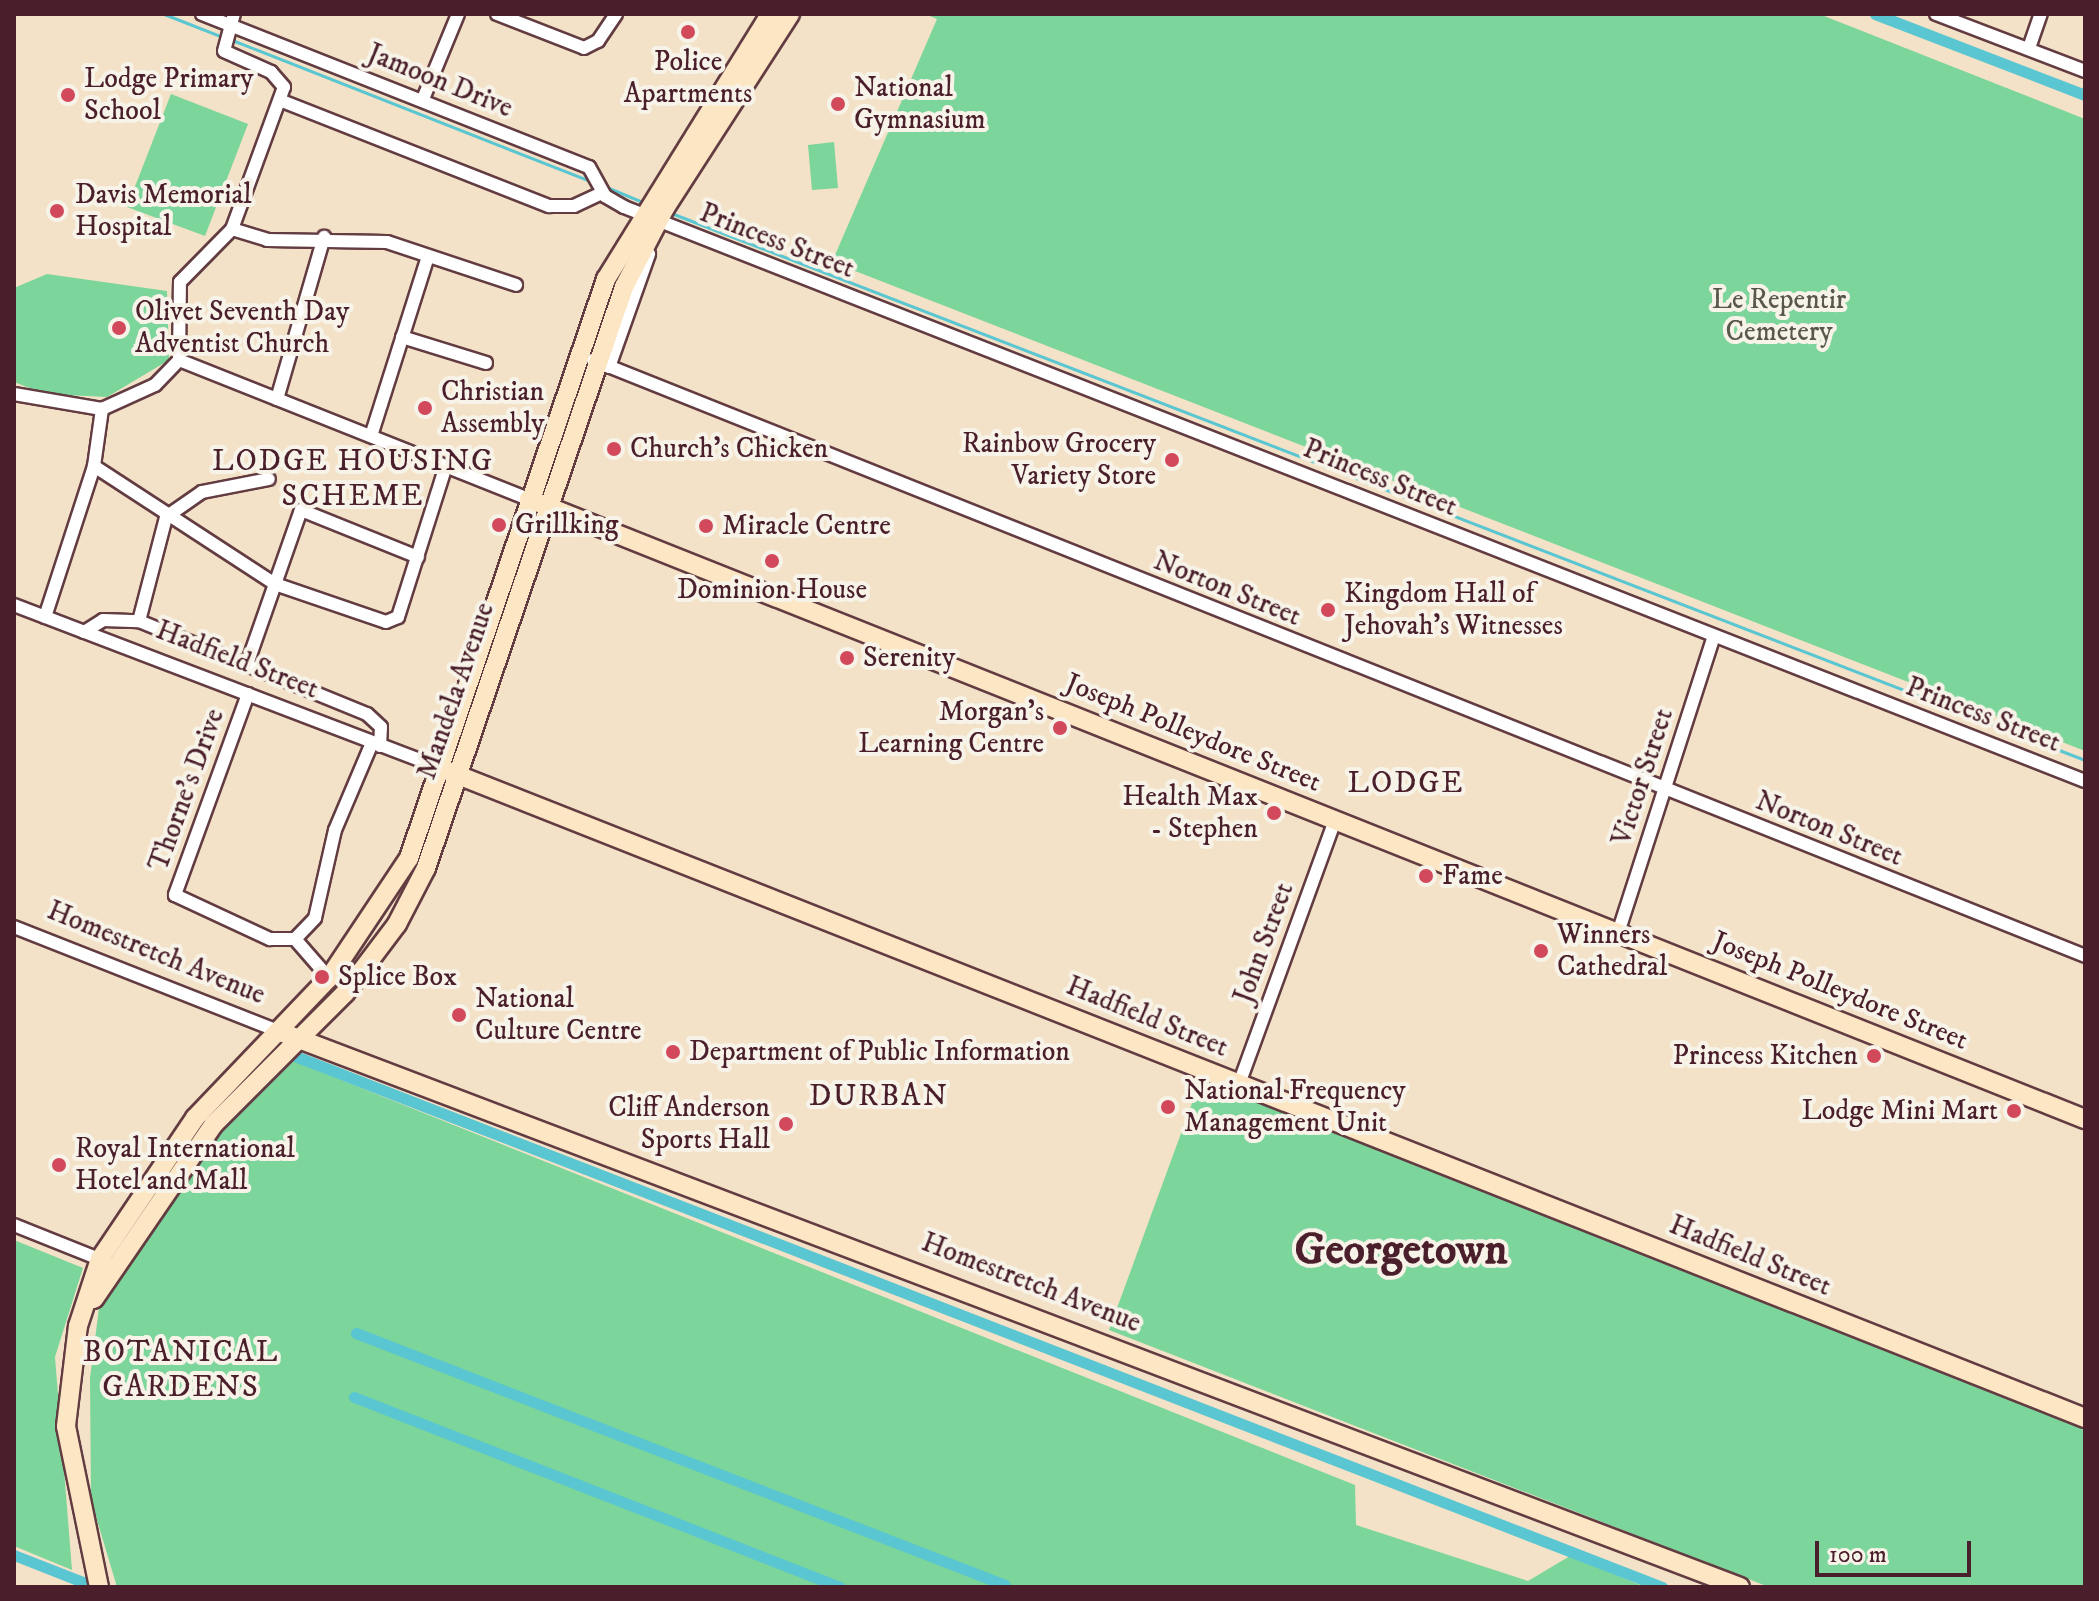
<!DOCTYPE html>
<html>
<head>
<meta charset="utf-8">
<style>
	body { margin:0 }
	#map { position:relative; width:2099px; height:1601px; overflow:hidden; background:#f3e2c7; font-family:"IM FELL DW Pica",serif }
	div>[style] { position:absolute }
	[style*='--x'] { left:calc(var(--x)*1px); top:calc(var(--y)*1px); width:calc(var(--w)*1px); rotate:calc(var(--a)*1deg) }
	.green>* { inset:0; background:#7cd59a }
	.stream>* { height:3px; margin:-1.5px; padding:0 1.5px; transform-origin:1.5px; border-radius:1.5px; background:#59c6d1 }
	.canal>* { height:11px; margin:-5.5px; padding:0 5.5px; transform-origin:5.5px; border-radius:5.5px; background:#59c6d1 }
	.roads { filter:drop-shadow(2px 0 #633c42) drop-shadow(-2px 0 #633c42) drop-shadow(0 2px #633c42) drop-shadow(0 -2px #633c42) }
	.street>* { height:12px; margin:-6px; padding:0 6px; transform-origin:6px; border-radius:6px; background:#fff }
	.secondary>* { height:18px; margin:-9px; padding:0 9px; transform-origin:9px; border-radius:9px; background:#fce6c4 }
	.dots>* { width:22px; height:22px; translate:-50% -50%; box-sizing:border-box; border:4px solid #f7f3e8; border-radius:50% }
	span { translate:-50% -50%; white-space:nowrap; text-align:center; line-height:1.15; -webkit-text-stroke:8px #f7f3e8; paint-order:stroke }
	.poi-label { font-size:28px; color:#4a1f2b }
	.left { translate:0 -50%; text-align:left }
	.right { translate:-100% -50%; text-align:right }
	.street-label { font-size:28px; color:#4a1f2b }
	.park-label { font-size:28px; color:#59564c }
	.neighbourhood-label { font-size:30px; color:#4a1f2b; letter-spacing:2px }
	.town-label { font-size:44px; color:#4a1f2b; font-weight:700 }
	.frame { position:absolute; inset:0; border:16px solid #4a1f2b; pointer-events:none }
	.scale { position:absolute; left:1815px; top:1541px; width:156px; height:36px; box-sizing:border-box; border:4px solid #4a1f2b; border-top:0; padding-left:10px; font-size:24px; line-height:28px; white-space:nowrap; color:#4a1f2b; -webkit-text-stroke:6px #f7f3e8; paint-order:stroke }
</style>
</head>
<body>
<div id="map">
	<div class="green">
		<div style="clip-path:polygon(925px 14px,1819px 14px,2085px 119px,2085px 751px,832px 262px,937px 19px)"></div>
		<div style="clip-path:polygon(171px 94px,248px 124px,205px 236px,127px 207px)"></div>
		<div style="clip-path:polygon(834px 142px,838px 188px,812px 190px,808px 145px)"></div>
		<div style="clip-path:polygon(47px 274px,167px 291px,169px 360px,107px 397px,45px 394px,14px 382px,14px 288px)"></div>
		<div style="clip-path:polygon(291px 1060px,1355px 1485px,1356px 1525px,1528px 1581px,1570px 1556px,1645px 1587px,117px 1587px,91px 1500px,90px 1378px,99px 1308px,144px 1232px,213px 1139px)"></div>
		<div style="clip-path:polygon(1202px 1076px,2085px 1427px,2085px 1587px,1769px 1587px,1109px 1330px)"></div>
		<div style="clip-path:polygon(14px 1240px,83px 1268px,55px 1357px,72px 1570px,14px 1546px)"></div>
	</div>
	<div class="stream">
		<div style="--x:164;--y:14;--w:66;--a:21.5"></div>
		<div style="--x:232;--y:40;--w:388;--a:21.5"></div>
		<div style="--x:604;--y:186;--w:44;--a:22.5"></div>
		<div style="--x:671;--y:213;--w:1516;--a:21.15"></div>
	</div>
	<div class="canal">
		<div style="--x:1875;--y:14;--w:225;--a:21.1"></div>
		<div style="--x:295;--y:1056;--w:1467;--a:21.23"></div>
		<div style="--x:356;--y:1333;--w:696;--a:21.22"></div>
		<div style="--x:354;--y:1397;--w:522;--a:21.35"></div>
		<div style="--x:14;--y:1555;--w:79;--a:21.4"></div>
	</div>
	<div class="roads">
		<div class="street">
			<div style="--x:202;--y:14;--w:416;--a:21.6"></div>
			<div style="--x:589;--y:167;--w:33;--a:61"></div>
			<div style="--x:605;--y:196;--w:22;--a:30"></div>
			<div style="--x:624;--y:207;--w:1570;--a:21.45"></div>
			<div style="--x:497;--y:14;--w:93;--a:21.3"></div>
			<div style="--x:584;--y:48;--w:16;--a:-27"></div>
			<div style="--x:598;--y:41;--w:32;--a:-56"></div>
			<div style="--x:1936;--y:14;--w:160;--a:20.9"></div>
			<div style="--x:2029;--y:48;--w:36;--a:-71"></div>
			<div style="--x:423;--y:99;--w:92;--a:-67.6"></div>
			<div style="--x:282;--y:101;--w:287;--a:21.5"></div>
			<div style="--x:549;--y:206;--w:25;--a:0"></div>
			<div style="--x:574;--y:206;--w:31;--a:-25"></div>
			<div style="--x:232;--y:229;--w:37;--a:17"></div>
			<div style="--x:267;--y:240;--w:120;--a:1"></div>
			<div style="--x:387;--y:242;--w:136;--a:18.4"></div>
			<div style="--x:402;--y:337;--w:88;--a:17.2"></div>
			<div style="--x:179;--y:360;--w:377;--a:21.7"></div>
			<div style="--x:593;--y:360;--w:1607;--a:21.77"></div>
			<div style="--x:609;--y:367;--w:120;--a:-70.5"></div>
			<div style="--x:14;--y:394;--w:89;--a:9.7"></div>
			<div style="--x:102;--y:409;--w:58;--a:-24.4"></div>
			<div style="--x:155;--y:385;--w:35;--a:-46"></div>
			<div style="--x:179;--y:360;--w:78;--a:-89.3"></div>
			<div style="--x:180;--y:282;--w:74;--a:-45.5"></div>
			<div style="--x:232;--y:229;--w:151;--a:-69.9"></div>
			<div style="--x:284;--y:87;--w:20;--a:-131"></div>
			<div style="--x:271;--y:72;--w:51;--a:-155.9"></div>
			<div style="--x:224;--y:51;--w:38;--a:-75"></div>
			<div style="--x:277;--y:399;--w:169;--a:-73.8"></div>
			<div style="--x:371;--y:436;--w:186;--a:-72.4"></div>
			<div style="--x:94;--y:466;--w:216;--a:33.1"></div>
			<div style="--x:275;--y:584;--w:117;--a:18.9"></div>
			<div style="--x:386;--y:622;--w:13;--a:-23"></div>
			<div style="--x:398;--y:617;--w:158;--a:-72.4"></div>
			<div style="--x:14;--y:605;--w:456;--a:20.9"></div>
			<div style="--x:45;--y:617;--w:159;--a:-72"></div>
			<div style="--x:94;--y:466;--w:58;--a:-82"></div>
			<div style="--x:139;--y:621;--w:107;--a:-75.4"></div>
			<div style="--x:166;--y:517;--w:44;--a:-34.8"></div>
			<div style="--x:202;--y:492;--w:68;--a:-11"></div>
			<div style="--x:84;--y:632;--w:22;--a:-32"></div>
			<div style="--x:103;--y:620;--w:36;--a:2"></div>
			<div style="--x:139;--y:621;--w:246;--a:22.2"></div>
			<div style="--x:367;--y:714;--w:19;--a:43"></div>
			<div style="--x:381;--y:727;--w:19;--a:93"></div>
			<div style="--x:247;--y:664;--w:163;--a:-70.7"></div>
			<div style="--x:301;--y:510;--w:126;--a:21.9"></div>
			<div style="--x:248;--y:694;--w:214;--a:110"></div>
			<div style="--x:175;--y:895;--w:105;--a:24.9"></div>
			<div style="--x:270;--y:939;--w:25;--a:0"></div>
			<div style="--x:295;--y:939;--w:29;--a:-46"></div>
			<div style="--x:315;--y:918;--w:90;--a:-77.2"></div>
			<div style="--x:335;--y:830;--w:95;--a:-67"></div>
			<div style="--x:14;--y:927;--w:284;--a:21.5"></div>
			<div style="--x:1618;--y:933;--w:312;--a:-72.1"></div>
			<div style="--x:295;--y:939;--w:52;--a:48.9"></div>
			<div style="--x:1239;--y:1084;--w:281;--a:-70"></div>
			<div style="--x:14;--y:1225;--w:97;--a:21.8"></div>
		</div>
		<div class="secondary">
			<div style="--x:529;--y:499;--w:1675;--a:21.73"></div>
			<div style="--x:440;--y:768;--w:1769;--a:21.56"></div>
			<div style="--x:278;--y:1031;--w:1564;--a:20.82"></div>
			<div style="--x:94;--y:1299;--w:212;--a:-55.6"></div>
			<div style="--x:214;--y:1124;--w:185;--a:-45"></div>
			<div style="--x:345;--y:993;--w:86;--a:-53"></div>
			<div style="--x:397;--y:924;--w:63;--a:-62.6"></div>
			<div style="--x:426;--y:868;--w:614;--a:-71.18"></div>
			<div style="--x:624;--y:287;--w:89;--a:-62.6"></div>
			<div style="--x:665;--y:208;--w:231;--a:-57.2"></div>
			<div style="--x:99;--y:1587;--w:164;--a:-101.6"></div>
			<div style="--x:66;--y:1426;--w:101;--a:-83.2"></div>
			<div style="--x:78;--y:1326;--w:71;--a:-71.8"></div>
			<div style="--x:100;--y:1259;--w:170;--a:-56"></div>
			<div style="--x:195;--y:1118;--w:194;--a:-46.3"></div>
			<div style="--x:329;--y:978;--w:144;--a:-56.3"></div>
			<div style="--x:409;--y:858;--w:612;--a:-71.21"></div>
			<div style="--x:606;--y:279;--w:312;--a:-58.2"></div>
		</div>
	</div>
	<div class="dots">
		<div style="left:688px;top:32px;background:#d1495b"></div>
		<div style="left:68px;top:95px;background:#d1495b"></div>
		<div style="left:838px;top:104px;background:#d1495b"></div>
		<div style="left:57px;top:211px;background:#d1495b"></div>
		<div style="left:119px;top:328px;background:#d1495b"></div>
		<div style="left:425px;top:408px;background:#d1495b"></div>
		<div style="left:614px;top:449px;background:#d1495b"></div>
		<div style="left:1172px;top:460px;background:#d1495b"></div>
		<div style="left:499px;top:525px;background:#d1495b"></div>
		<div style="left:706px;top:526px;background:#d1495b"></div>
		<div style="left:772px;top:561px;background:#d1495b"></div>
		<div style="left:1328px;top:610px;background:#d1495b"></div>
		<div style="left:847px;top:658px;background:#d1495b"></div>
		<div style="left:1060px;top:728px;background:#d1495b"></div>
		<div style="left:1274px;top:813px;background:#d1495b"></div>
		<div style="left:1426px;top:876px;background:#d1495b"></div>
		<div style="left:1541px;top:951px;background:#d1495b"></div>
		<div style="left:322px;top:977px;background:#d1495b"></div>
		<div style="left:459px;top:1015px;background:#d1495b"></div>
		<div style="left:673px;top:1052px;background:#d1495b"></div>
		<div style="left:1874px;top:1056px;background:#d1495b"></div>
		<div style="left:1168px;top:1107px;background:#d1495b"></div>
		<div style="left:2014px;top:1111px;background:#d1495b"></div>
		<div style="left:786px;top:1124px;background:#d1495b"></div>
		<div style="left:59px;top:1165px;background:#d1495b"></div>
	</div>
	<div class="poi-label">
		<span style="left:688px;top:78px">Police<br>Apartments</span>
		<span class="left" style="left:84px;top:95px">Lodge Primary<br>School</span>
		<span class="left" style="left:854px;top:104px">National<br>Gymnasium</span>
		<span class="left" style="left:75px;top:211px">Davis Memorial<br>Hospital</span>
		<span class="left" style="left:135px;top:328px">Olivet Seventh Day<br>Adventist Church</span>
		<span class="left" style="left:441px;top:408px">Christian<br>Assembly</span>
		<span class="right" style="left:1156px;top:460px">Rainbow Grocery<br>Variety Store</span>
		<span class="left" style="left:630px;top:449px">Church's Chicken</span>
		<span class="left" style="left:515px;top:525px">Grillking</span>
		<span class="left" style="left:722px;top:526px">Miracle Centre</span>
		<span style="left:772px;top:590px">Dominion House</span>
		<span class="left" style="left:1344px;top:610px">Kingdom Hall of<br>Jehovah's Witnesses</span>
		<span class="left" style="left:863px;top:658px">Serenity</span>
		<span class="right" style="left:1044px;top:728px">Morgan’s<br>Learning Centre</span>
		<span class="right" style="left:1258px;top:813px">Health Max<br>- Stephen</span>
		<span class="left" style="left:1442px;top:876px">Fame</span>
		<span class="left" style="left:1557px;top:951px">Winners<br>Cathedral</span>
		<span class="left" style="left:338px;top:977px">Splice Box</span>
		<span class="left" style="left:475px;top:1015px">National<br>Culture Centre</span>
		<span class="left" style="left:689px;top:1052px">Department of Public Information</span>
		<span class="right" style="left:1858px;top:1056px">Princess Kitchen</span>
		<span class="left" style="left:1184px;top:1107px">National Frequency<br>Management Unit</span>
		<span class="right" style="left:770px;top:1124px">Cliff Anderson<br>Sports Hall</span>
		<span class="right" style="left:1998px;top:1111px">Lodge Mini Mart</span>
		<span class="left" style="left:75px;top:1165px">Royal International<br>Hotel and Mall</span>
	</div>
	<div class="street-label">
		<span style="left:440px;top:81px;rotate:22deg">Jamoon Drive</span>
		<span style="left:777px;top:241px;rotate:21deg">Princess Street</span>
		<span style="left:1380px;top:478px;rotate:22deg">Princess Street</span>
		<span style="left:1227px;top:589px;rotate:22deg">Norton Street</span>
		<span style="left:237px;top:660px;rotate:21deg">Hadfield Street</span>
		<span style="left:456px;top:691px;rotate:-71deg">Mandela Avenue</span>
		<span style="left:1983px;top:715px;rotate:21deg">Princess Street</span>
		<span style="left:1193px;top:733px;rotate:22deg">Joseph Polleydore Street</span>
		<span style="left:1643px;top:777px;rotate:-72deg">Victor Street</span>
		<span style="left:187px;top:790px;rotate:-70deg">Thorne's Drive</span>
		<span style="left:1829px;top:829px;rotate:22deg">Norton Street</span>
		<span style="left:1264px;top:943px;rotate:-70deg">John Street</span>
		<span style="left:156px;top:953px;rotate:22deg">Homestretch Avenue</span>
		<span style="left:1840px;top:991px;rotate:22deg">Joseph Polleydore Street</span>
		<span style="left:1147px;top:1017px;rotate:22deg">Hadfield Street</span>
		<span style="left:1750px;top:1256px;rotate:22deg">Hadfield Street</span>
		<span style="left:1031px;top:1283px;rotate:21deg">Homestretch Avenue</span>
	</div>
	<div class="park-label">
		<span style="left:1779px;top:316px">Le Repentir<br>Cemetery</span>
	</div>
	<div class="neighbourhood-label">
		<span style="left:353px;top:479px">LODGE HOUSING<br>SCHEME</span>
		<span style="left:1406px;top:784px">LODGE</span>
		<span style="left:879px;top:1097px">DURBAN</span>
		<span style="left:181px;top:1370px">BOTANICAL<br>GARDENS</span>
	</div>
	<div class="town-label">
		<span style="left:1401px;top:1251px">Georgetown</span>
	</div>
	<div class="frame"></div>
	<div class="scale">100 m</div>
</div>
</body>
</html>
